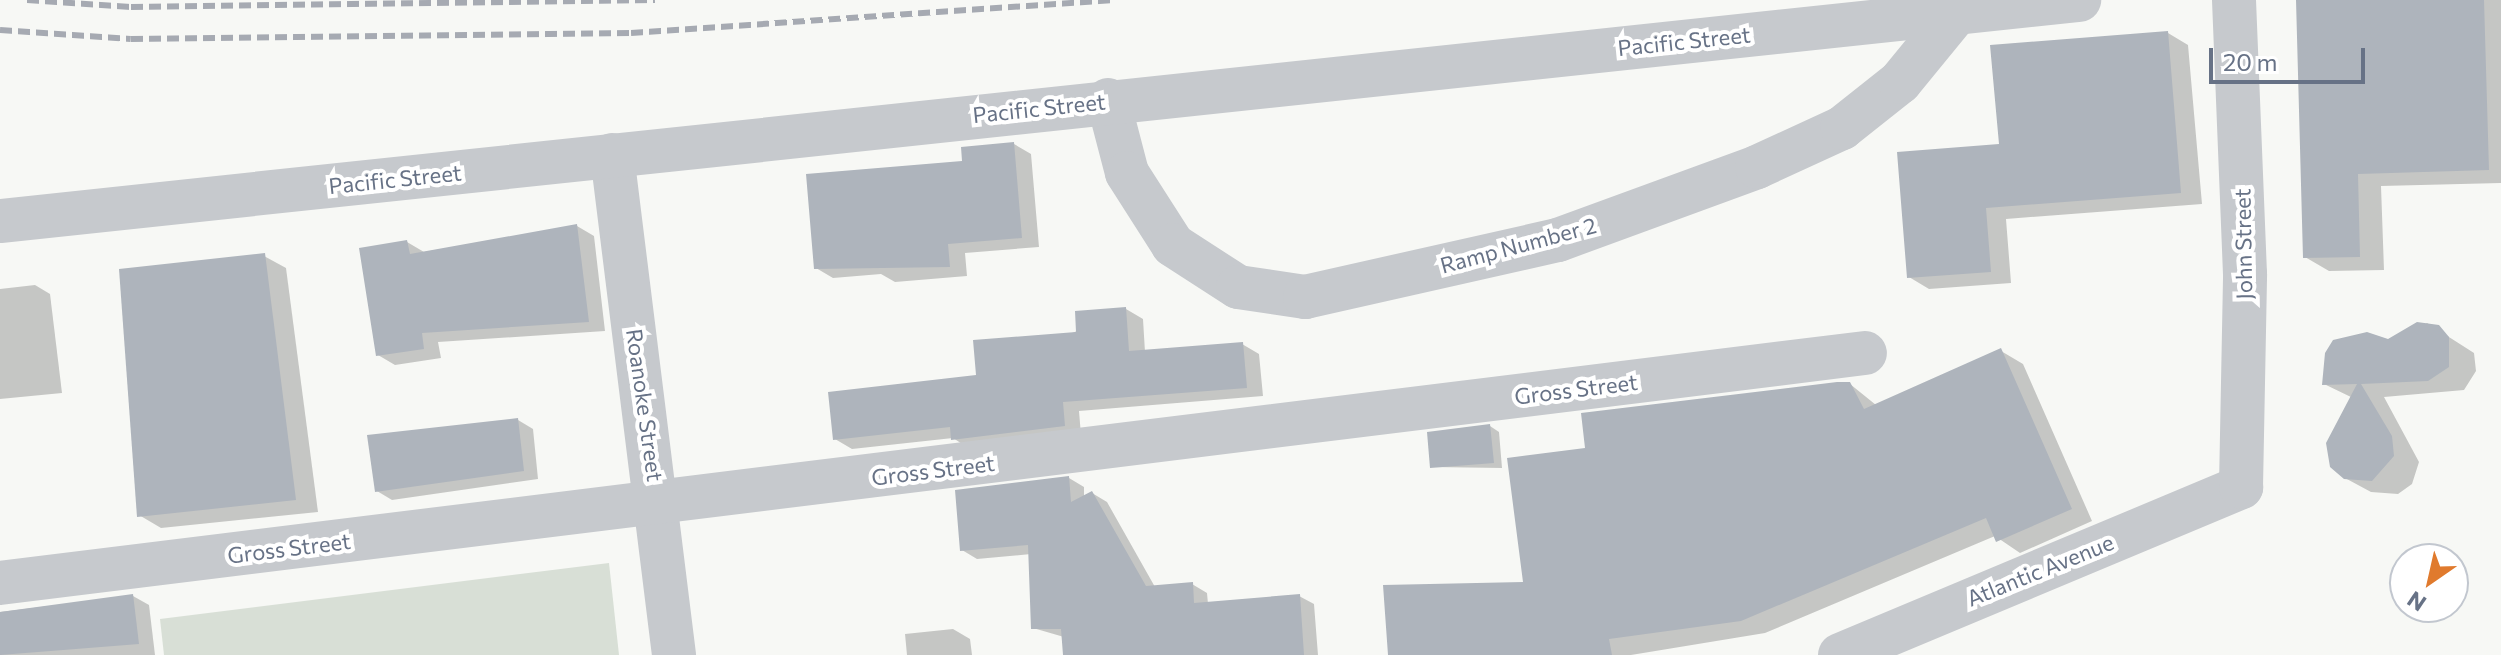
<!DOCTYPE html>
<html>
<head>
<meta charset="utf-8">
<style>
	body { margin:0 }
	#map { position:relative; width:2501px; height:655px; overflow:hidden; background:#f7f8f5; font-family:Commissioner,sans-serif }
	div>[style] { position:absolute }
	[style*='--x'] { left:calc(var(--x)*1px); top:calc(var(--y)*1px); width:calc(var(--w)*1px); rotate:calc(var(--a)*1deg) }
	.green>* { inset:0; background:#d8dfd6 }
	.shadow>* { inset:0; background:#0003 }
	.building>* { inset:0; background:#aeb4bc }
	.minor>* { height:44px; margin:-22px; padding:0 22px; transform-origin:22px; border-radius:22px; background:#c6c9cd }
	.rail>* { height:6px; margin-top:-3px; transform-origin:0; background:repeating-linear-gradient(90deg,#a6aab2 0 12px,transparent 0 18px) }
	.minor-bridge>* { height:44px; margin:-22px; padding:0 22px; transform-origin:22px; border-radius:22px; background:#c6c9cd }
	span { translate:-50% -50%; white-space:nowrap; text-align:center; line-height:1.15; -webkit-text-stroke:8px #fff; paint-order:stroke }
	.street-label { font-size:22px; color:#677286 }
	.north { position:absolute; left:2389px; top:543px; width:80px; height:80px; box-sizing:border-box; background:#fff; border:2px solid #c2c7cf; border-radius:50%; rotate:214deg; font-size:22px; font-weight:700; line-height:32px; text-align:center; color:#677286 }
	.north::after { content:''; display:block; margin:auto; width:28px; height:36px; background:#e07a2d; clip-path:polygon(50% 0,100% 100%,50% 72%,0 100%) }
	.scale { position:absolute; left:2209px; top:48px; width:156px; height:36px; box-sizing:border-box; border:4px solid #677286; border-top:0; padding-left:10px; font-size:24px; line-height:28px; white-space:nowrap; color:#677286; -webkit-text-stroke:6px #fff; paint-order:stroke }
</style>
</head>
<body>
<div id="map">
	<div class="green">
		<div style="clip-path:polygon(609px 563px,619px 655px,164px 655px,160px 619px)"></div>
	</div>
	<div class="shadow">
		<div style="clip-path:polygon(2298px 0,2501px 0,2501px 183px,2381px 186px,2384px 270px,2329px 271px,2305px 257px)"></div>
		<div style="clip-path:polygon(2168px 33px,2188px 45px,2202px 204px,2006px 219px,2011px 283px,1929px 289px,1909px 277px,2001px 146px)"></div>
		<div style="clip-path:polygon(1014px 144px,1031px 154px,1039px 247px,965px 253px,967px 276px,895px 282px,881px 274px,833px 278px,816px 268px,964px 163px)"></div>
		<div style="clip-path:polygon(577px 226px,594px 236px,605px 331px,438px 342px,441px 358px,395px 365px,378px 355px,407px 242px,424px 252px)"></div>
		<div style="clip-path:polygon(264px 256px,286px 268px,318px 512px,161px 528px,139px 515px)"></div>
		<div style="clip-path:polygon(35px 285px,50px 294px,62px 393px,0 399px,0 289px)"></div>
		<div style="clip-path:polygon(1126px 309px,1143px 319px,1145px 352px,1242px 344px,1259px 354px,1263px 396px,1079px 411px,1081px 435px,970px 449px,953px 438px,852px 449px,835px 439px)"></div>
		<div style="clip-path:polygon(2427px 323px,2474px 353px,2476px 371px,2464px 390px,2384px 397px,2419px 462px,2412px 484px,2398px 494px,2371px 492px,2345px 478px,2353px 398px,2324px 384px)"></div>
		<div style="clip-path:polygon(2001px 351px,2023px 364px,2092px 521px,2020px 553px,1995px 536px,1765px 633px,1631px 655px,1390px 655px,1525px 584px,1587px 450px,1850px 384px,1876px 405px)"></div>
		<div style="clip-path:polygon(518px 420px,533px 429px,538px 479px,392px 500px,377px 491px)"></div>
		<div style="clip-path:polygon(1490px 426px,1499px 432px,1502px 468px,1432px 467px)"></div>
		<div style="clip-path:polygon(1069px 478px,1084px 487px,1084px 497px,1092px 493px,1107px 502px,1155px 587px,1192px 584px,1207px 593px,1208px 604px,1299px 596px,1314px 604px,1318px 655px,1065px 655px,1064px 637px,1033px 628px,1031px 554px,977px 559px,962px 550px)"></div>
		<div style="clip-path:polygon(133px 596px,149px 605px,155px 655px,0 655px,0 612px)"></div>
		<div style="clip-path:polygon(953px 629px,970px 639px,972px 655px,907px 655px,905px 634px)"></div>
	</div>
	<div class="building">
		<div style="clip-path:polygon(2296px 0,2484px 0,2489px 170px,2358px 174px,2360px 257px,2303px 258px)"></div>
		<div style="clip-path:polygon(2168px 31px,2181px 193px,1986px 208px,1991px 272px,1907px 278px,1897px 152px,1999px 144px,1990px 45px)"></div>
		<div style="clip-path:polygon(1014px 142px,1022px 238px,948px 244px,950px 267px,814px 269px,806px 174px,962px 161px,961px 147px)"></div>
		<div style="clip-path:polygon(577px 224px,589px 322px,422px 333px,424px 349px,376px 356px,359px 248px,407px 240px,410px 254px)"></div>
		<div style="clip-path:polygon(265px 253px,296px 500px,137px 517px,119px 269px)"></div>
		<div style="clip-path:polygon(1126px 307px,1129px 351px,1243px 342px,1247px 388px,1063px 402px,1065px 426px,951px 440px,950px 427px,833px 440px,828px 392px,976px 375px,973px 340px,1076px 332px,1075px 311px)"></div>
		<div style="clip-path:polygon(2417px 322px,2439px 325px,2449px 337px,2449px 367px,2428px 381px,2361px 384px,2392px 436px,2394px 456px,2372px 481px,2344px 479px,2330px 467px,2326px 443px,2357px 384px,2322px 385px,2325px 353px,2333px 340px,2367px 332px,2388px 339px)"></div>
		<div style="clip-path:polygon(2001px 348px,2072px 509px,1996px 542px,1986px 518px,1741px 621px,1609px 639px,1612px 655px,1388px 655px,1383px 585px,1523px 582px,1507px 458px,1585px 448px,1581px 413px,1837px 382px,1850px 382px,1864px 409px)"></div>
		<div style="clip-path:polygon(518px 418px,524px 471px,375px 492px,367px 435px)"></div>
		<div style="clip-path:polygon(1490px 424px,1494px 463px,1430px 468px,1427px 432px)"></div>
		<div style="clip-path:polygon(1069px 476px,1071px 502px,1092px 491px,1146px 586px,1193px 582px,1194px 603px,1300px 594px,1304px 655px,1063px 655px,1061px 629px,1031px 629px,1028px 545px,960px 551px,955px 490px)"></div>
		<div style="clip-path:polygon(133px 594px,139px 644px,0 655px,0 612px)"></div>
	</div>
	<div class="minor">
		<div style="--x:1108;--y:100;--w:75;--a:75.4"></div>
		<div style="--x:1127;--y:173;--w:85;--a:57.4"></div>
		<div style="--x:1173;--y:245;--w:77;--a:32.9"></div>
		<div style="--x:1238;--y:287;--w:68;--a:8.5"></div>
		<div style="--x:1305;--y:297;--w:259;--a:-12.7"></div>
		<div style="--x:1558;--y:240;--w:212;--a:-20.1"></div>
		<div style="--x:612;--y:155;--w:504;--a:82.93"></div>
		<div style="--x:0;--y:221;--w:2091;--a:-6.07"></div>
		<div style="--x:0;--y:583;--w:1879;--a:-7.03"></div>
		<div style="--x:1840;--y:655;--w:435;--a:-22.7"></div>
		<div style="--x:2241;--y:487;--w:213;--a:-88.9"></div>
		<div style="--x:2245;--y:274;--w:274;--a:-92.3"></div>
	</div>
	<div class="rail">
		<div style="--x:27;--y:0;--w:104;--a:3.9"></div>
		<div style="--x:131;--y:7;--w:524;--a:-0.77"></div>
		<div style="--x:0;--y:30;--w:131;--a:3.9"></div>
		<div style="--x:131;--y:39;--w:500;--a:-0.69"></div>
		<div style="--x:631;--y:33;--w:484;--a:-3.9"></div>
	</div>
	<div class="minor-bridge">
		<div style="--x:1757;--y:167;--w:94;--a:-24.6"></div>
		<div style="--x:1842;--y:128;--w:74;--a:-38.4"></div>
		<div style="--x:1900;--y:82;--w:106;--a:-50.7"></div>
	</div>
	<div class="street-label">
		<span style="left:1684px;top:41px;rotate:-6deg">Pacific Street</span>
		<span style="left:1039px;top:108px;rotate:-6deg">Pacific Street</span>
		<span style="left:395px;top:179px;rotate:-6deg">Pacific Street</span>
		<span style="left:2243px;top:244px;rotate:-91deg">John Street</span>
		<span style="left:1518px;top:245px;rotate:-15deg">Ramp Number 2</span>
		<span style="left:1576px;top:389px;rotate:-7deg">Gross Street</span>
		<span style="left:645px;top:405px;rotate:82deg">Roanoke Street</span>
		<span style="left:933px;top:470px;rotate:-7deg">Gross Street</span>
		<span style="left:289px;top:548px;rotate:-7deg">Gross Street</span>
		<span style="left:2040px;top:570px;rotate:-22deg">Atlantic Avenue</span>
	</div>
	<div class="north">N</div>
	<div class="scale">20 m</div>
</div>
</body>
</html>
